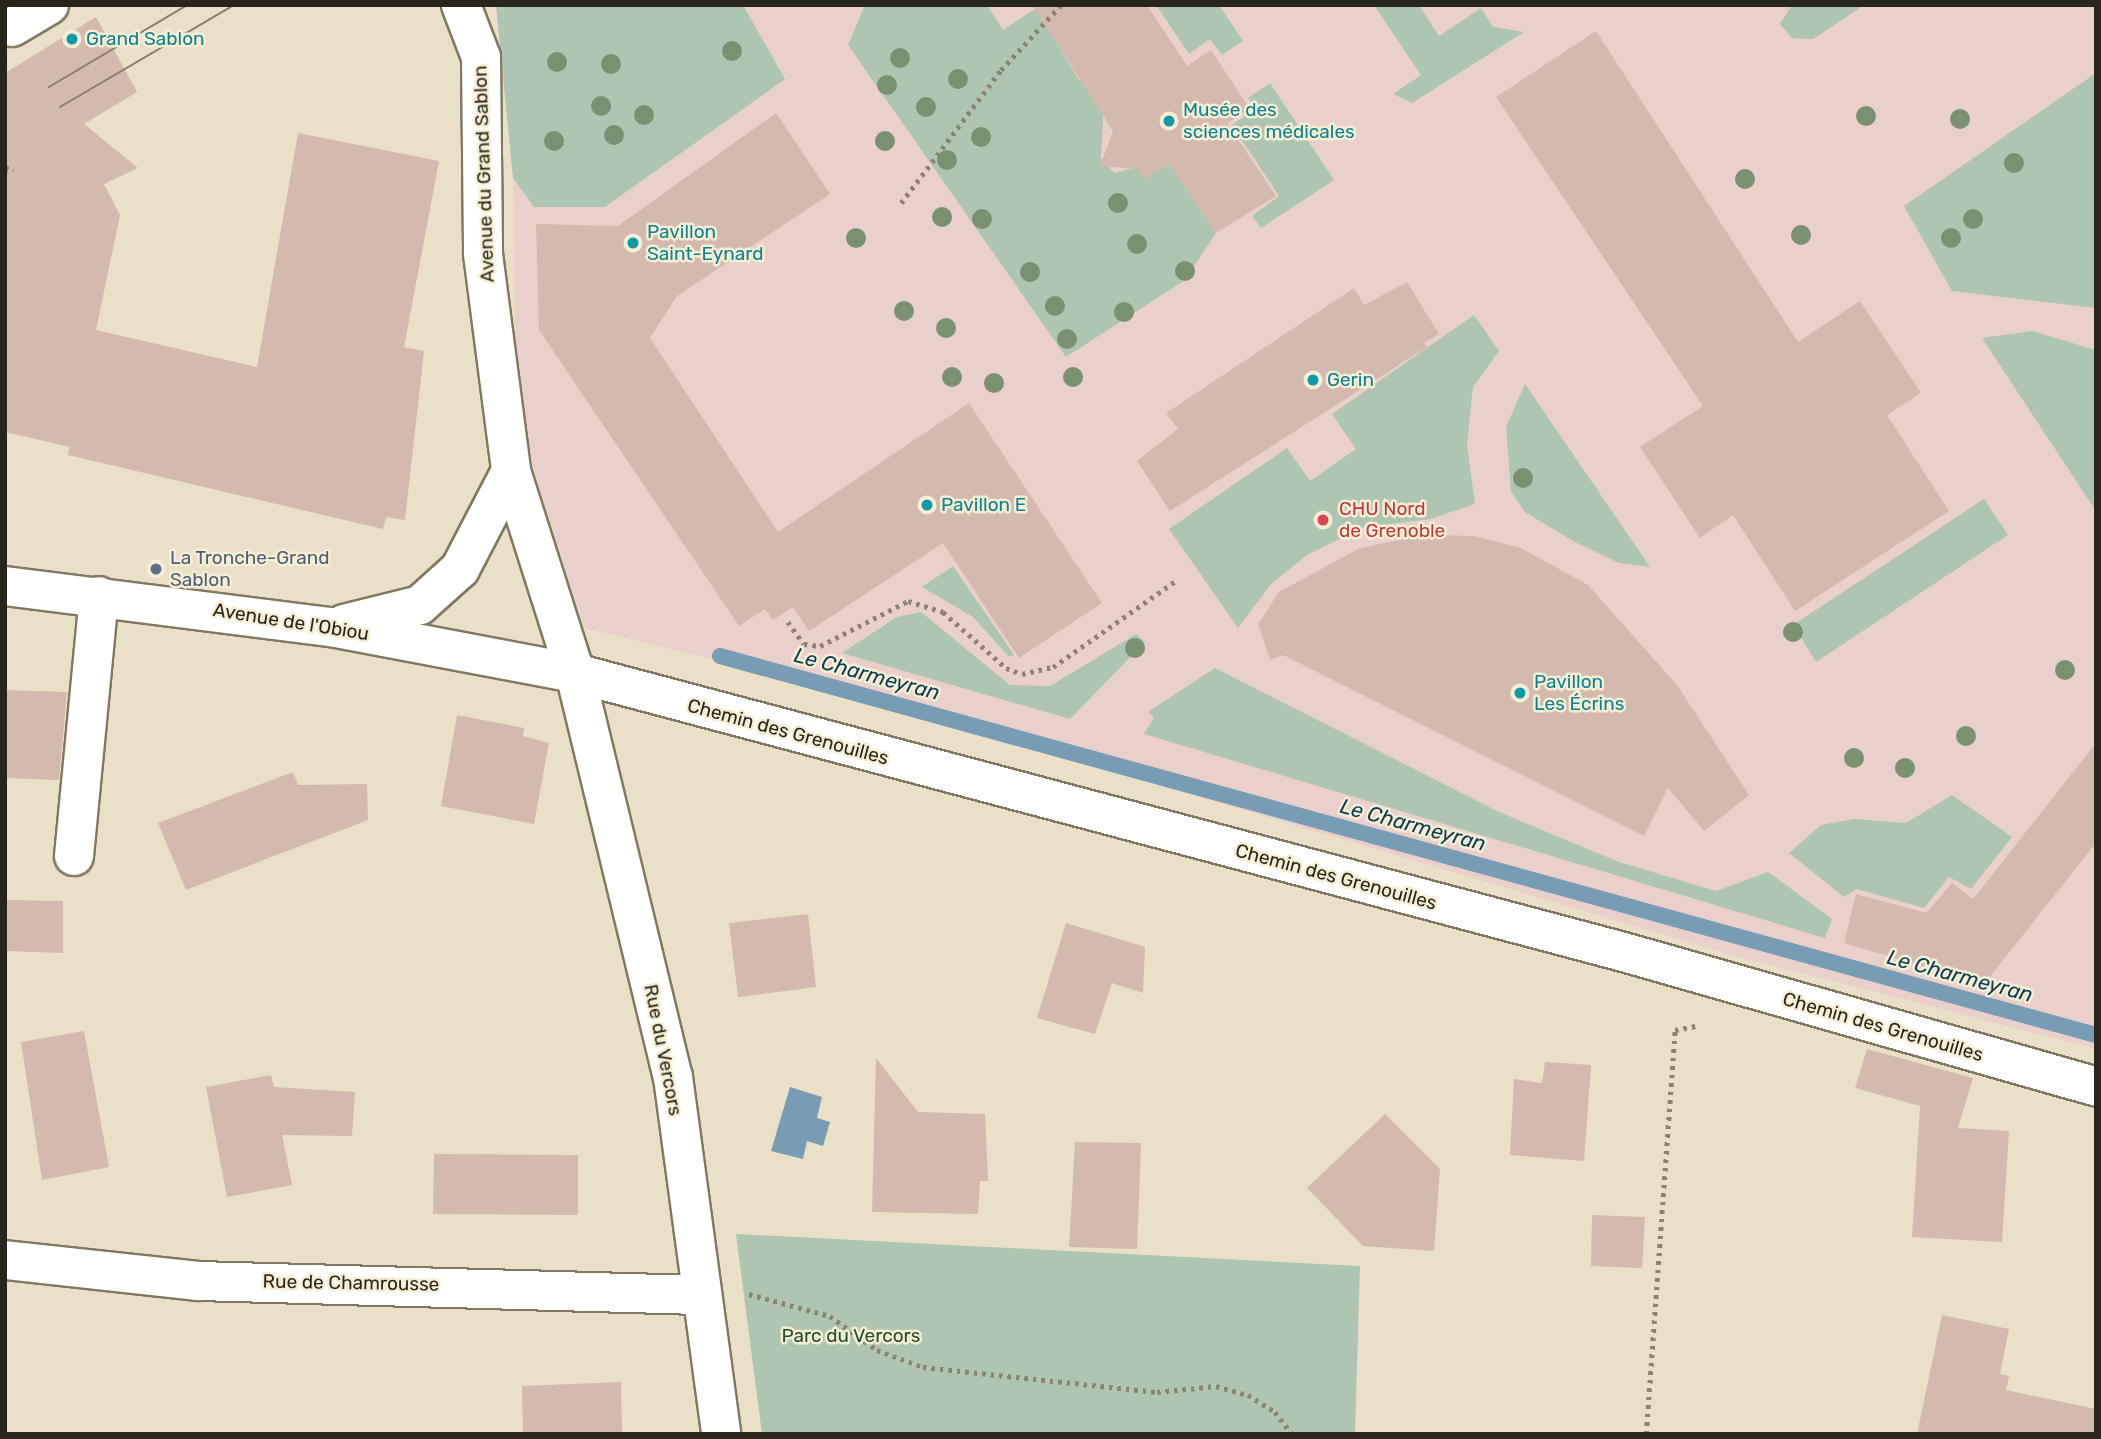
<!DOCTYPE html>
<html>
<head>
<meta charset="utf-8">
<style>
	body { margin:0 }
	#map { position:relative; width:2101px; height:1439px; overflow:hidden; background:#e9e0c7; font-family:Rubik,sans-serif }
	div>[style] { position:absolute }
	[style*='--x'] { left:calc(var(--x)*1px); top:calc(var(--y)*1px); width:calc(var(--w)*1px); rotate:calc(var(--a)*1deg) }
	.medical>* { inset:0; background:#ead0cb }
	.green>* { inset:0; background:#adc5b1 }
	.water>* { inset:0; background:#789cb3 }
	.stream>* { height:16px; margin:-8px; padding:0 8px; transform-origin:8px; border-radius:8px; background:#789cb3 }
	.building>* { inset:0; background:#d4b9ae }
	.path>* { height:4.5px; margin-top:-2.25px; transform-origin:0; background:repeating-linear-gradient(90deg,#8b8473 0 3.5px,transparent 0 8.5px) }
	.roads { filter:drop-shadow(2px 0 #807861) drop-shadow(-2px 0 #807861) drop-shadow(0 2px #807861) drop-shadow(0 -2px #807861) }
	.minor>* { height:38px; margin:-19px; padding:0 19px; transform-origin:19px; border-radius:19px; background:#fff }
	.tram>* { height:2px; margin:-1px; padding:0 1px; transform-origin:1px; border-radius:1px; background:#857f6e }
	.trees>* { width:20px; height:20px; margin:-10px; border-radius:50%; background:#799171 }
	.dots>* { width:19px; height:19px; translate:-50% -50%; box-sizing:border-box; border:4px solid #f6eed4; border-radius:50% }
	span { translate:-50% -50%; white-space:nowrap; text-align:center; line-height:1.15; -webkit-text-stroke:5px #f6eed4; paint-order:stroke }
	.culture-label { font-size:19px; color:#0d838f }
	.left { translate:0 -50%; text-align:left }
	.street-label { font-size:19px; color:#28251c }
	.health-label { font-size:19px; color:#be3a42 }
	.service-label { font-size:19px; color:#4e5e75 }
	.park-label { font-size:19px; color:#1e502b }
	.water-label { font-size:21px; color:#0a3c54; font-style:italic }
	.frame { position:absolute; inset:0; border:7px solid #28251c; pointer-events:none }
</style>
</head>
<body>
<div id="map">
	<div class="medical">
		<div style="clip-path:polygon(496px 5px,2096px 5px,2096px 1049px,1735px 956px,847px 692px,584px 628px,516px 413px,513px 178px)"></div>
	</div>
	<div class="green">
		<div style="clip-path:polygon(496px 5px,743px 5px,785px 79px,605px 207px,534px 207px,513px 178px)"></div>
		<div style="clip-path:polygon(865px 5px,987px 5px,1003px 30px,1041px 5px,1079px 36px,1060px 49px,1079px 80px,1106px 64px,1101px 158px,1114px 173px,1137px 167px,1144px 179px,1169px 163px,1216px 233px,1185px 280px,1066px 357px,848px 45px)"></div>
		<div style="clip-path:polygon(1156px 5px,1219px 5px,1243px 41px,1222px 55px,1210px 39px,1189px 54px)"></div>
		<div style="clip-path:polygon(1374px 5px,1419px 5px,1439px 36px,1481px 8px,1493px 27px,1524px 32px,1412px 103px,1393px 94px,1421px 75px)"></div>
		<div style="clip-path:polygon(1792px 5px,1864px 5px,1813px 39px,1792px 38px,1780px 24px)"></div>
		<div style="clip-path:polygon(2096px 73px,2096px 308px,1952px 291px,1904px 206px)"></div>
		<div style="clip-path:polygon(1270px 83px,1334px 180px,1261px 228px,1252px 216px,1279px 196px,1232px 125px,1255px 109px,1248px 98px)"></div>
		<div style="clip-path:polygon(1474px 315px,1499px 351px,1473px 387px,1467px 445px,1475px 504px,1430px 519px,1361px 528px,1307px 555px,1271px 584px,1238px 628px,1169px 529px,1287px 448px,1310px 481px,1356px 449px,1332px 414px)"></div>
		<div style="clip-path:polygon(2032px 331px,2096px 350px,2096px 511px,1982px 338px)"></div>
		<div style="clip-path:polygon(1525px 384px,1650px 567px,1619px 563px,1573px 541px,1525px 512px,1511px 492px,1506px 427px)"></div>
		<div style="clip-path:polygon(1984px 499px,2008px 535px,1816px 662px,1793px 625px)"></div>
		<div style="clip-path:polygon(953px 566px,1014px 655px,1009px 657px,973px 617px,922px 587px)"></div>
		<div style="clip-path:polygon(921px 612px,1010px 685px,1050px 686px,1136px 634px,1145px 642px,1070px 719px,842px 653px,897px 617px)"></div>
		<div style="clip-path:polygon(1215px 668px,1499px 812px,1619px 862px,1716px 891px,1768px 872px,1832px 919px,1825px 938px,1144px 734px,1154px 718px,1148px 712px)"></div>
		<div style="clip-path:polygon(1952px 795px,2012px 837px,1971px 889px,1949px 877px,1924px 908px,1857px 889px,1844px 897px,1789px 853px,1821px 825px,1854px 819px,1906px 823px)"></div>
		<div style="clip-path:polygon(736px 1234px,1360px 1266px,1355px 1434px,762px 1434px)"></div>
	</div>
	<div class="water">
		<div style="clip-path:polygon(790px 1087px,822px 1097px,817px 1118px,830px 1122px,823px 1146px,807px 1141px,803px 1159px,771px 1151px)"></div>
	</div>
	<div class="stream">
		<div style="--x:720;--y:656;--w:1427;--a:15.4"></div>
	</div>
	<div class="building">
		<div style="clip-path:polygon(1032px 5px,1147px 5px,1187px 66px,1211px 50px,1250px 109px,1227px 123px,1276px 196px,1216px 233px,1169px 163px,1144px 179px,1138px 169px,1100px 166px,1113px 131px)"></div>
		<div style="clip-path:polygon(96px 17px,137px 92px,84px 124px,138px 168px,104px 184px,120px 215px,96px 330px,257px 367px,298px 133px,439px 161px,404px 347px,424px 351px,405px 520px,386px 517px,383px 529px,68px 455px,70px 447px,5px 432px,5px 73px)"></div>
		<div style="clip-path:polygon(1596px 31px,1798px 342px,1860px 301px,1921px 393px,1887px 415px,1949px 511px,1795px 611px,1733px 515px,1700px 538px,1640px 447px,1703px 406px,1496px 97px)"></div>
		<div style="clip-path:polygon(776px 113px,830px 194px,677px 296px,650px 338px,778px 532px,969px 403px,1102px 603px,1019px 658px,943px 543px,809px 631px,793px 607px,773px 620px,765px 609px,739px 626px,539px 330px,536px 224px,618px 226px)"></div>
		<div style="clip-path:polygon(1407px 282px,1439px 334px,1424px 343px,1427px 347px,1170px 511px,1137px 461px,1178px 429px,1166px 413px,1354px 288px,1364px 305px)"></div>
		<div style="clip-path:polygon(1424px 535px,1474px 536px,1521px 548px,1588px 585px,1677px 685px,1749px 795px,1704px 831px,1668px 788px,1644px 836px,1283px 655px,1270px 660px,1258px 624px,1279px 592px,1360px 548px)"></div>
		<div style="clip-path:polygon(5px 690px,67px 692px,59px 780px,5px 778px)"></div>
		<div style="clip-path:polygon(457px 715px,524px 728px,523px 736px,549px 743px,534px 824px,441px 806px)"></div>
		<div style="clip-path:polygon(2096px 743px,2096px 843px,1984px 984px,1844px 943px,1856px 894px,1926px 913px,1952px 883px,1973px 899px)"></div>
		<div style="clip-path:polygon(293px 772px,298px 785px,367px 784px,368px 820px,186px 890px,158px 823px)"></div>
		<div style="clip-path:polygon(5px 900px,63px 901px,63px 953px,5px 951px)"></div>
		<div style="clip-path:polygon(808px 914px,816px 987px,738px 997px,729px 923px)"></div>
		<div style="clip-path:polygon(1066px 923px,1145px 947px,1143px 993px,1112px 983px,1095px 1034px,1037px 1018px)"></div>
		<div style="clip-path:polygon(84px 1031px,109px 1167px,42px 1180px,21px 1042px)"></div>
		<div style="clip-path:polygon(1867px 1049px,1973px 1078px,1958px 1128px,2009px 1131px,2002px 1242px,1912px 1237px,1920px 1106px,1855px 1088px)"></div>
		<div style="clip-path:polygon(876px 1058px,918px 1112px,985px 1114px,988px 1181px,980px 1181px,978px 1214px,872px 1212px)"></div>
		<div style="clip-path:polygon(1545px 1062px,1591px 1065px,1584px 1161px,1510px 1155px,1514px 1079px,1542px 1083px)"></div>
		<div style="clip-path:polygon(271px 1075px,274px 1087px,355px 1092px,352px 1136px,282px 1135px,292px 1185px,227px 1197px,206px 1087px)"></div>
		<div style="clip-path:polygon(1385px 1114px,1440px 1169px,1434px 1251px,1363px 1246px,1307px 1188px)"></div>
		<div style="clip-path:polygon(1075px 1142px,1141px 1143px,1137px 1249px,1069px 1247px)"></div>
		<div style="clip-path:polygon(434px 1154px,578px 1155px,578px 1215px,433px 1214px)"></div>
		<div style="clip-path:polygon(1592px 1215px,1645px 1217px,1642px 1268px,1591px 1266px)"></div>
		<div style="clip-path:polygon(1942px 1315px,2009px 1329px,2000px 1374px,2009px 1376px,2006px 1390px,2096px 1409px,2096px 1434px,1917px 1434px)"></div>
		<div style="clip-path:polygon(621px 1382px,622px 1434px,523px 1434px,522px 1386px)"></div>
	</div>
	<div class="path">
		<div style="--x:5;--y:168;--w:9;--a:13"></div>
		<div style="--x:901;--y:203;--w:166;--a:-53.1"></div>
		<div style="--x:1001;--y:70;--w:88;--a:-47.3"></div>
		<div style="--x:788;--y:622;--w:27;--a:54"></div>
		<div style="--x:804;--y:644;--w:16;--a:7"></div>
		<div style="--x:820;--y:646;--w:99;--a:-27.1"></div>
		<div style="--x:908;--y:601;--w:37;--a:17"></div>
		<div style="--x:943;--y:612;--w:84;--a:41.6"></div>
		<div style="--x:1006;--y:668;--w:17;--a:21"></div>
		<div style="--x:1022;--y:674;--w:32;--a:-13"></div>
		<div style="--x:1053;--y:667;--w:148;--a:-35.1"></div>
		<div style="--x:749;--y:1294;--w:84;--a:15.2"></div>
		<div style="--x:830;--y:1316;--w:58;--a:35.9"></div>
		<div style="--x:877;--y:1350;--w:49;--a:20.3"></div>
		<div style="--x:923;--y:1367;--w:235;--a:6.1"></div>
		<div style="--x:1157;--y:1392;--w:59;--a:-5.8"></div>
		<div style="--x:1216;--y:1386;--w:33;--a:16"></div>
		<div style="--x:1248;--y:1395;--w:32;--a:32"></div>
		<div style="--x:1275;--y:1412;--w:28;--a:52"></div>
		<div style="--x:1646;--y:1434;--w:405;--a:-85.9"></div>
		<div style="--x:1675;--y:1030;--w:25;--a:-11"></div>
	</div>
	<div class="roads">
		<div class="minor">
			<div style="--x:461;--y:5;--w:56;--a:69"></div>
			<div style="--x:481;--y:57;--w:197;--a:89.4"></div>
			<div style="--x:483;--y:254;--w:219;--a:82.6"></div>
			<div style="--x:511;--y:471;--w:212;--a:72.4"></div>
			<div style="--x:575;--y:673;--w:416;--a:76.4"></div>
			<div style="--x:673;--y:1077;--w:360;--a:82.3"></div>
			<div style="--x:12;--y:27;--w:43;--a:-30.7"></div>
			<div style="--x:5;--y:586;--w:329;--a:7.2"></div>
			<div style="--x:331;--y:627;--w:248;--a:10.7"></div>
			<div style="--x:575;--y:673;--w:1081;--a:14.9"></div>
			<div style="--x:1620;--y:951;--w:495;--a:15.9"></div>
			<div style="--x:344;--y:624;--w:78;--a:-14"></div>
			<div style="--x:420;--y:605;--w:54;--a:-42"></div>
			<div style="--x:460;--y:569;--w:110;--a:-62.5"></div>
			<div style="--x:74;--y:856;--w:261;--a:-84.5"></div>
			<div style="--x:5;--y:1260;--w:194;--a:6.2"></div>
			<div style="--x:198;--y:1281;--w:501;--a:1.6"></div>
		</div>
	</div>
	<div class="tram">
		<div style="--x:49;--y:87;--w:161;--a:-30.7"></div>
		<div style="--x:60;--y:107;--w:202;--a:-30.4"></div>
	</div>
	<div class="trees">
		<div style="left:732px;top:51px"></div>
		<div style="left:900px;top:58px"></div>
		<div style="left:557px;top:62px"></div>
		<div style="left:611px;top:64px"></div>
		<div style="left:958px;top:79px"></div>
		<div style="left:887px;top:85px"></div>
		<div style="left:601px;top:106px"></div>
		<div style="left:926px;top:107px"></div>
		<div style="left:644px;top:115px"></div>
		<div style="left:1866px;top:116px"></div>
		<div style="left:1960px;top:119px"></div>
		<div style="left:614px;top:135px"></div>
		<div style="left:981px;top:137px"></div>
		<div style="left:554px;top:141px"></div>
		<div style="left:885px;top:141px"></div>
		<div style="left:947px;top:160px"></div>
		<div style="left:2014px;top:163px"></div>
		<div style="left:1745px;top:179px"></div>
		<div style="left:1118px;top:203px"></div>
		<div style="left:942px;top:217px"></div>
		<div style="left:982px;top:219px"></div>
		<div style="left:1973px;top:219px"></div>
		<div style="left:1801px;top:235px"></div>
		<div style="left:856px;top:238px"></div>
		<div style="left:1951px;top:238px"></div>
		<div style="left:1137px;top:244px"></div>
		<div style="left:1185px;top:271px"></div>
		<div style="left:1030px;top:272px"></div>
		<div style="left:1055px;top:306px"></div>
		<div style="left:904px;top:311px"></div>
		<div style="left:1124px;top:312px"></div>
		<div style="left:946px;top:328px"></div>
		<div style="left:1067px;top:339px"></div>
		<div style="left:952px;top:377px"></div>
		<div style="left:1073px;top:377px"></div>
		<div style="left:994px;top:383px"></div>
		<div style="left:1523px;top:478px"></div>
		<div style="left:1793px;top:632px"></div>
		<div style="left:1135px;top:648px"></div>
		<div style="left:2065px;top:670px"></div>
		<div style="left:1966px;top:736px"></div>
		<div style="left:1854px;top:758px"></div>
		<div style="left:1905px;top:768px"></div>
	</div>
	<div class="dots">
		<div style="left:72px;top:39px;background:#0f9aa8"></div>
		<div style="left:1169px;top:121px;background:#0f9aa8"></div>
		<div style="left:633px;top:243px;background:#0f9aa8"></div>
		<div style="left:1313px;top:380px;background:#0f9aa8"></div>
		<div style="left:927px;top:505px;background:#0f9aa8"></div>
		<div style="left:1323px;top:520px;background:#e0444e"></div>
		<div style="left:156px;top:569px;background:#5c6f8a"></div>
		<div style="left:1520px;top:693px;background:#0f9aa8"></div>
	</div>
	<div class="culture-label">
		<span class="left" style="left:86px;top:39px">Grand Sablon</span>
		<span class="left" style="left:1183px;top:121px">Musée des<br>sciences médicales</span>
		<span class="left" style="left:647px;top:243px">Pavillon<br>Saint-Eynard</span>
		<span class="left" style="left:1327px;top:380px">Gerin</span>
		<span class="left" style="left:941px;top:505px">Pavillon E</span>
		<span class="left" style="left:1534px;top:693px">Pavillon<br>Les Écrins</span>
	</div>
	<div class="street-label">
		<span style="left:484px;top:174px;rotate:-92deg">Avenue du Grand Sablon</span>
		<span style="left:291px;top:622px;rotate:9deg">Avenue de l'Obiou</span>
		<span style="left:788px;top:732px;rotate:15deg">Chemin des Grenouilles</span>
		<span style="left:1336px;top:877px;rotate:15deg">Chemin des Grenouilles</span>
		<span style="left:1883px;top:1027px;rotate:16deg">Chemin des Grenouilles</span>
		<span style="left:663px;top:1050px;rotate:79deg">Rue du Vercors</span>
		<span style="left:351px;top:1283px;rotate:1deg">Rue de Chamrousse</span>
	</div>
	<div class="health-label">
		<span class="left" style="left:1339px;top:520px">CHU Nord<br>de Grenoble</span>
	</div>
	<div class="service-label">
		<span class="left" style="left:170px;top:569px">La Tronche-Grand<br>Sablon</span>
	</div>
	<div class="park-label">
		<span style="left:851px;top:1336px">Parc du Vercors</span>
	</div>
	<div class="water-label">
		<span style="left:867px;top:674px;rotate:15deg">Le Charmeyran</span>
		<span style="left:1413px;top:825px;rotate:15deg">Le Charmeyran</span>
		<span style="left:1960px;top:976px;rotate:15deg">Le Charmeyran</span>
	</div>
	<div class="frame"></div>
</div>
</body>
</html>
